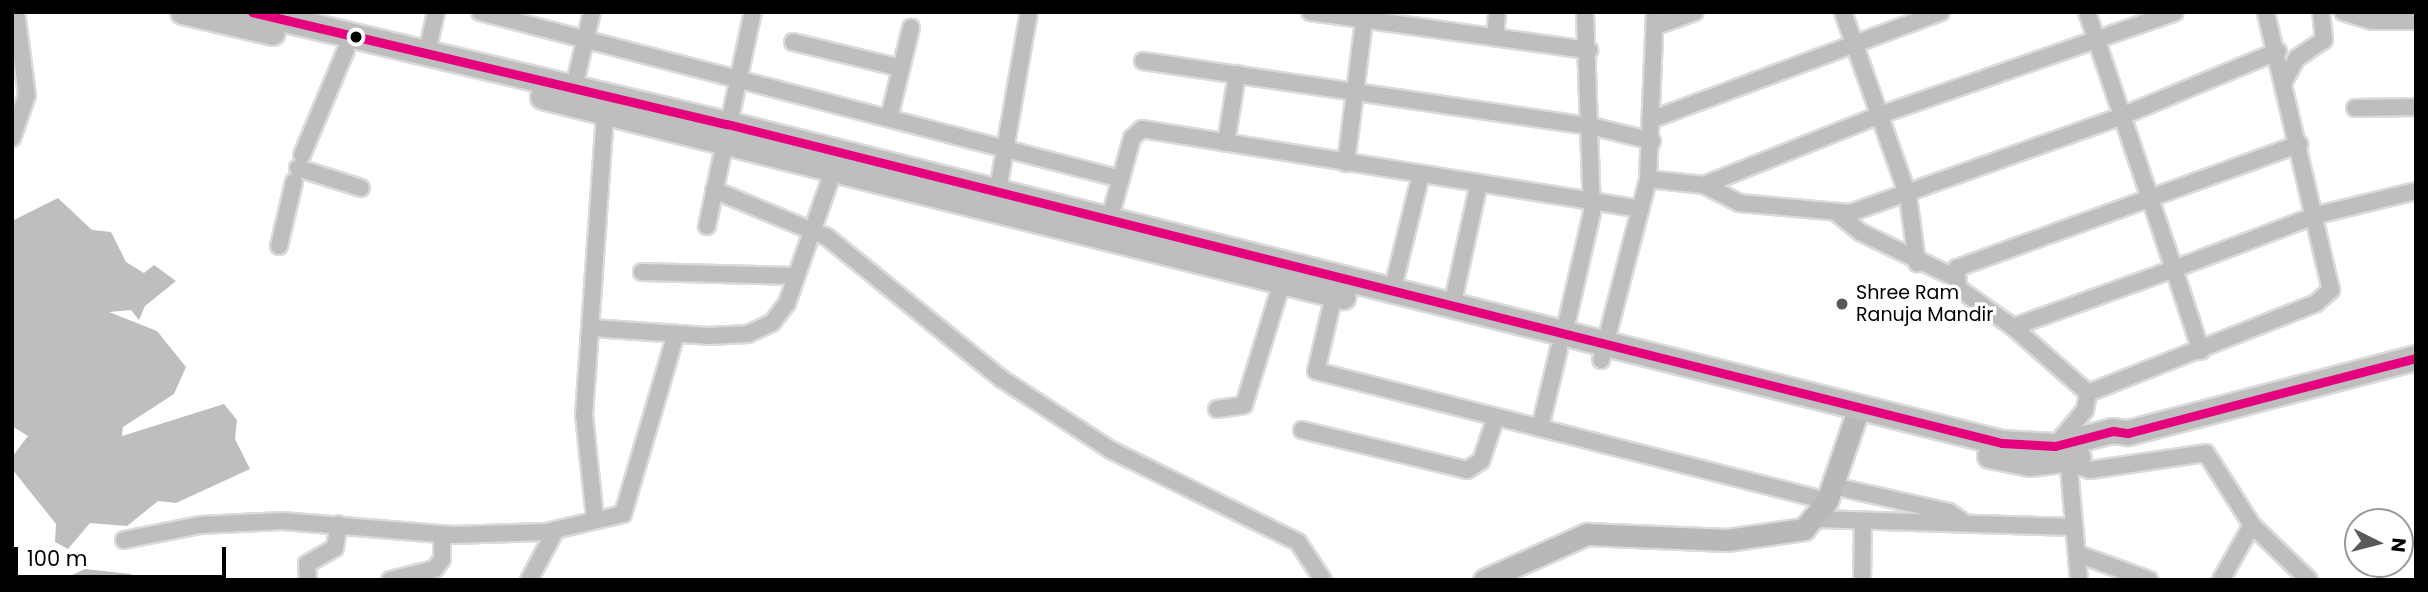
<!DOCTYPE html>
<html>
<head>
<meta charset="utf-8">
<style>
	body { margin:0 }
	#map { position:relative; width:2428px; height:592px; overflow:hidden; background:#fff; font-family:Poppins,sans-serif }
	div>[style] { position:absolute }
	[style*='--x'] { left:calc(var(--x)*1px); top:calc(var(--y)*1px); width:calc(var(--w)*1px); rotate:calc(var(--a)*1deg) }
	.water>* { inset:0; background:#bebebe }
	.roads { filter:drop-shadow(2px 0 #dbdbdb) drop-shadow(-2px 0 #dbdbdb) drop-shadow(0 2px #dbdbdb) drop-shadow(0 -2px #dbdbdb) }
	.street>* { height:16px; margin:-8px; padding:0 8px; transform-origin:8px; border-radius:8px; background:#bebebe }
	.secondary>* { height:21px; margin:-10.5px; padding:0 10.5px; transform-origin:10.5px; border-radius:10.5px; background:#b8b8b8 }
	.primary>* { height:24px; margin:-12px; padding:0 12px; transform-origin:12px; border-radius:12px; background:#bebebe }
	.bus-1>* { height:9px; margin:-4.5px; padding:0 4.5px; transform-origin:4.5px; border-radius:4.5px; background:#e5007d }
	.dots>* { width:19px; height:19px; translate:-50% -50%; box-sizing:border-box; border:4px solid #fff; border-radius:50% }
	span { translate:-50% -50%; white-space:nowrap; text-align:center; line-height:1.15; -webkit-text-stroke:7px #fff; paint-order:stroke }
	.poi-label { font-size:19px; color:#000 }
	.left { translate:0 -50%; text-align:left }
	.frame { position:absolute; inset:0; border:14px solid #000; pointer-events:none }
	.north { position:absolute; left:2344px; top:508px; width:70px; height:70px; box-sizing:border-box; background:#fff; border:2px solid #999; border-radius:50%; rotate:96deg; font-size:19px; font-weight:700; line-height:28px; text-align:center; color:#000 }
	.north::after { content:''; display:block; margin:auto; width:24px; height:32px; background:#595959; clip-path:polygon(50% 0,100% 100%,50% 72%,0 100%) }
	.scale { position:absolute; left:14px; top:547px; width:212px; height:32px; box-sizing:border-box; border:4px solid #000; border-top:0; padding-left:9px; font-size:21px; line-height:24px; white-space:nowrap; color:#000; -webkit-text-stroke:5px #fff; paint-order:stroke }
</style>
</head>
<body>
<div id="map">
	<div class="water">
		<div style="clip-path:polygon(58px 198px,92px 230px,111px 232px,126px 262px,144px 273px,154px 265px,176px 281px,145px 306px,139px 320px,131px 310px,109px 312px,157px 331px,186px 367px,174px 394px,123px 427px,122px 436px,224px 404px,237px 420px,235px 439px,250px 469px,176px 503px,158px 501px,127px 526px,90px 523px,68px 549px,55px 542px,56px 524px,12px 469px,12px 457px,28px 436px,12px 426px,12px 221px)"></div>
		<div style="clip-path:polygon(85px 569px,131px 574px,137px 580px,61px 580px)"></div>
	</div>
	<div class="roads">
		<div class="street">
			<div style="--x:480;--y:12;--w:662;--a:14.6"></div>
			<div style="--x:1310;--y:12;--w:282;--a:7.8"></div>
			<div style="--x:1843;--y:12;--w:195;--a:70.5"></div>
			<div style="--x:1908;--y:196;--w:68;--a:82.3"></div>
			<div style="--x:2087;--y:12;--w:271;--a:71.3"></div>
			<div style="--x:2174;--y:269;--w:153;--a:-20.7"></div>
			<div style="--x:2317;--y:215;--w:102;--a:-13.6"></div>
			<div style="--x:2343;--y:12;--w:31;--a:17"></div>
			<div style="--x:2373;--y:21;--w:43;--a:0"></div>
			<div style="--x:1656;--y:26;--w:41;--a:-19.7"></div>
			<div style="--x:1495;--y:37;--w:25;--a:-85"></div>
			<div style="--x:793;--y:42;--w:111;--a:13.5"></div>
			<div style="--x:427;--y:52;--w:41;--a:-77.3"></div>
			<div style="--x:1143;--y:61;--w:453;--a:8.3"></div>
			<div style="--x:1591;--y:126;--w:63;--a:13.8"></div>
			<div style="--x:2284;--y:81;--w:26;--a:-61"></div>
			<div style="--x:2297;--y:58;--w:32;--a:-34"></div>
			<div style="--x:2324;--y:40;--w:28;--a:-96"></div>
			<div style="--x:572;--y:95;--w:85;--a:-76.5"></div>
			<div style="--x:2355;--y:108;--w:61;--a:-0.9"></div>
			<div style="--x:889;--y:118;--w:93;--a:-76.3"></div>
			<div style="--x:1653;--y:119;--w:307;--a:-20.4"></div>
			<div style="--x:12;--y:138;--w:46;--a:-70.8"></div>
			<div style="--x:27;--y:95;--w:84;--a:-97.5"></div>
			<div style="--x:1226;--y:143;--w:70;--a:-80.9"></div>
			<div style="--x:302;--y:155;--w:114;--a:-67.3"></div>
			<div style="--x:1346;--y:163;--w:152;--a:-82.8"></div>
			<div style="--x:298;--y:168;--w:66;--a:17.6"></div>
			<div style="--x:1648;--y:179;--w:56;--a:6.1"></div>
			<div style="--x:1704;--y:185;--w:39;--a:27"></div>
			<div style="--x:1739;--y:203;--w:111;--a:5.1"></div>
			<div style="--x:1850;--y:213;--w:289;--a:-19.6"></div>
			<div style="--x:2122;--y:116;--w:169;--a:-22.6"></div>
			<div style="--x:1704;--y:185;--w:189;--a:-21.7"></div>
			<div style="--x:1880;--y:115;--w:312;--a:-19.2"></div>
			<div style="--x:714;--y:190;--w:122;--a:22.6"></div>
			<div style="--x:827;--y:237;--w:225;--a:39.1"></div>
			<div style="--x:1002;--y:379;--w:130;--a:33.1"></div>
			<div style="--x:1111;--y:450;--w:208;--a:26.2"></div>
			<div style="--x:1298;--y:542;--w:45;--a:56.7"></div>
			<div style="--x:996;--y:201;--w:192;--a:-80.1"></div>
			<div style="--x:1838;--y:214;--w:28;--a:39"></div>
			<div style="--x:1860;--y:232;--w:104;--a:25.6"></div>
			<div style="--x:1109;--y:221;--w:86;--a:-74.5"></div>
			<div style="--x:1132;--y:138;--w:13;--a:-42"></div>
			<div style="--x:1142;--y:129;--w:505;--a:9.11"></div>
			<div style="--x:707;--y:226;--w:219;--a:-77.9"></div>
			<div style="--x:279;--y:246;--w:66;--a:-76.8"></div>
			<div style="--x:642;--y:272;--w:154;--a:1.5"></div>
			<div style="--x:1392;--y:292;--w:122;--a:-76.2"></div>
			<div style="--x:1334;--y:295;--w:78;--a:103.3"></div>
			<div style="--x:1316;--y:371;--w:527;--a:14.27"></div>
			<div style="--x:1452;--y:306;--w:126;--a:-77.6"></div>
			<div style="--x:2013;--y:327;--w:67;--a:-144.7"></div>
			<div style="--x:1958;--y:288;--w:20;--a:-93"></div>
			<div style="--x:1957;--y:268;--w:364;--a:-19.9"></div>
			<div style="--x:592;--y:328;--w:116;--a:3.9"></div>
			<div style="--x:708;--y:336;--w:40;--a:-2.9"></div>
			<div style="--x:748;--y:334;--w:26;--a:-25"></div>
			<div style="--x:772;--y:323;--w:25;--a:-53"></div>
			<div style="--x:787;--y:303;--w:142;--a:-70.7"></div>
			<div style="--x:1564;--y:334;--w:124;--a:-77"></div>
			<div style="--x:1592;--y:213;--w:201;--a:-92"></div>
			<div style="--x:2201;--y:351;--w:86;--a:-108.2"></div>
			<div style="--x:2174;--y:269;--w:171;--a:160.2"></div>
			<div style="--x:2013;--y:327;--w:100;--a:41.3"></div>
			<div style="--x:2088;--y:393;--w:17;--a:100"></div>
			<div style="--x:2085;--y:410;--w:35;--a:130"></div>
			<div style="--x:2062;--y:437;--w:25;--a:92"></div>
			<div style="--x:2061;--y:462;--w:30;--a:15"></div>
			<div style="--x:2090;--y:470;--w:117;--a:-8.3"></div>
			<div style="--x:2206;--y:453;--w:85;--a:57.4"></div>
			<div style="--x:2252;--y:525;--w:79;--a:44"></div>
			<div style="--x:1601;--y:360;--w:187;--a:-75.4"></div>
			<div style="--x:1648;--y:179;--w:167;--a:-87.6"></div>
			<div style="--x:2088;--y:393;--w:245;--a:-21.5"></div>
			<div style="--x:2316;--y:303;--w:20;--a:-41"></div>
			<div style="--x:2331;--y:290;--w:285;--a:-103.2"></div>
			<div style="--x:1217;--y:409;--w:27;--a:-8"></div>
			<div style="--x:1244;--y:405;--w:129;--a:-72.8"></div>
			<div style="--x:1540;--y:428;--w:81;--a:-76.5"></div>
			<div style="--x:1302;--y:430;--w:170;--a:13.6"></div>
			<div style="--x:1467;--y:470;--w:17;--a:-33"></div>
			<div style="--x:1481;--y:461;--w:46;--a:-71.2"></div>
			<div style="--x:2069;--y:468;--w:112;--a:84.9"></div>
			<div style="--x:1833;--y:486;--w:119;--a:12.6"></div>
			<div style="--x:1949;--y:512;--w:16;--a:35"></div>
			<div style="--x:595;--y:519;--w:105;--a:-96"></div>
			<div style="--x:584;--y:415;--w:303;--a:-86"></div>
			<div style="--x:1817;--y:519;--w:256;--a:1.8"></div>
			<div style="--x:124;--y:540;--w:77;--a:-11.2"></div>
			<div style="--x:200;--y:525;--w:82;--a:-2.8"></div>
			<div style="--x:282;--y:521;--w:171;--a:4.7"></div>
			<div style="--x:452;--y:535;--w:94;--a:-1.8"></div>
			<div style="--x:546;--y:532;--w:79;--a:-13.2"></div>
			<div style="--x:623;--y:514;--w:188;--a:-73.6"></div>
			<div style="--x:2078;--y:554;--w:76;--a:20.1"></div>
			<div style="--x:308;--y:580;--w:16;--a:-94"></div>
			<div style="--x:307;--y:564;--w:32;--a:-30"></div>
			<div style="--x:335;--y:548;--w:24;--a:-81"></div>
			<div style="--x:390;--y:580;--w:46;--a:-13.7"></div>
			<div style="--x:435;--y:569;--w:12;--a:-55"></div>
			<div style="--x:442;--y:559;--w:25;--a:-90"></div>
			<div style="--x:529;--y:580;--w:55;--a:-62"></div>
			<div style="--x:1862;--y:580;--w:58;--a:-89"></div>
			<div style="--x:2221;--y:580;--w:63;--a:-60.6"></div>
		</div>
		<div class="secondary">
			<div style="--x:1484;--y:580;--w:113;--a:-24.1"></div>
			<div style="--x:1587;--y:534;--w:140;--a:2.5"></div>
			<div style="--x:1727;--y:540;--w:78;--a:-8.1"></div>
			<div style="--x:1804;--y:529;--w:36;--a:-51"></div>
			<div style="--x:1827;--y:501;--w:99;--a:-71.2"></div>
		</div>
		<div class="primary">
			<div style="--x:183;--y:12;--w:92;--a:13.1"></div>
			<div style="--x:252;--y:12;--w:488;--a:13.3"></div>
			<div style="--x:727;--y:124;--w:1314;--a:14.05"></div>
			<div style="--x:2002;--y:443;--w:53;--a:3.2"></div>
			<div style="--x:2055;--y:446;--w:60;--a:-14.5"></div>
			<div style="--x:2113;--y:431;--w:15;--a:8"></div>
			<div style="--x:2128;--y:433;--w:298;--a:-14.6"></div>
			<div style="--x:543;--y:97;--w:825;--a:14.04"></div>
			<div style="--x:1990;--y:456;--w:41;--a:11.3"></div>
			<div style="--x:2030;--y:464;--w:49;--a:-7"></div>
		</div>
	</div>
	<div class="bus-1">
		<div style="--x:252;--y:12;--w:488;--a:13.3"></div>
		<div style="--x:727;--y:124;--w:1314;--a:14.05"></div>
		<div style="--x:2002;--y:443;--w:53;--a:3.2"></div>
		<div style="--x:2055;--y:446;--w:60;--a:-14.5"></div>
		<div style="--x:2113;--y:431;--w:15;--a:8"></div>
		<div style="--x:2128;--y:433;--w:298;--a:-14.6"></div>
	</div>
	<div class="dots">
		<div style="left:356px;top:37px;background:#000"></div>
		<div style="left:1842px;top:304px;background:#595959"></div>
	</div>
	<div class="poi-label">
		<span class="left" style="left:1856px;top:304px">Shree Ram<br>Ranuja Mandir</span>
	</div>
	<div class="frame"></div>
	<div class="north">N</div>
	<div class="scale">100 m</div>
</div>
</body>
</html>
